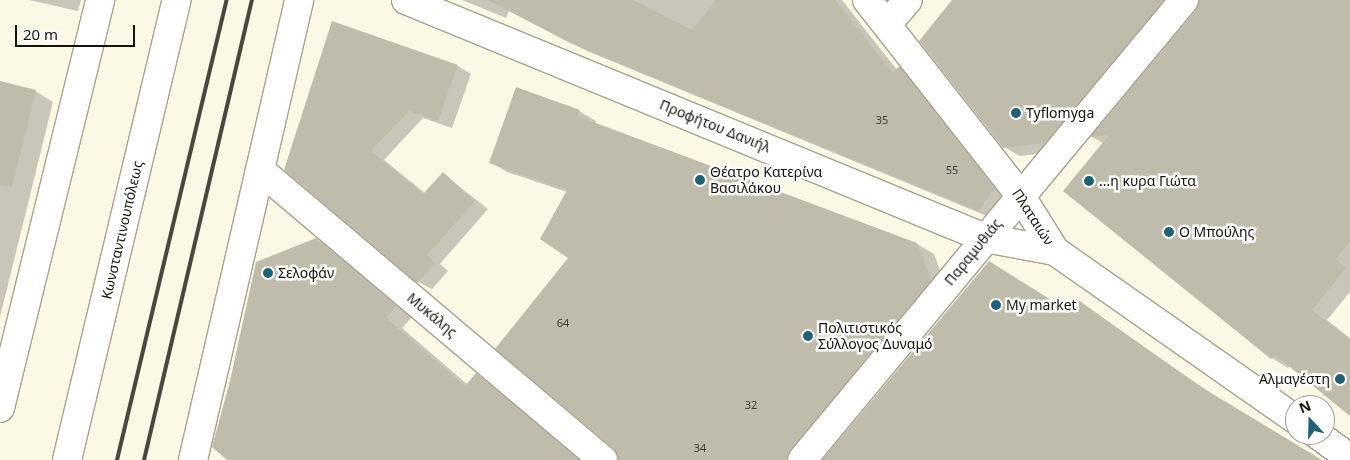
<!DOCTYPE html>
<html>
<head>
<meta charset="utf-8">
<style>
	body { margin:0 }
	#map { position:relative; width:1350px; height:460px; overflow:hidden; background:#fbf8e6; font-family:"Noto Sans",sans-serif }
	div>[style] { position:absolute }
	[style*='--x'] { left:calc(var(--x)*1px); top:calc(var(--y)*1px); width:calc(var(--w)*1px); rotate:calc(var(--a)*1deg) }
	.shadow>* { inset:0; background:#0003 }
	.building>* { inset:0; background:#c0bcab }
	.roads { filter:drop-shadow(1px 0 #a5a291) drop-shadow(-1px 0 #a5a291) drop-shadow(0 1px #a5a291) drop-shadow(0 -1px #a5a291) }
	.minor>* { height:28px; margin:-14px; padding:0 14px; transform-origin:14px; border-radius:14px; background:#fff }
	.major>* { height:28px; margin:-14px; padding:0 14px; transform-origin:14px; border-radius:14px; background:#fff }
	.rail>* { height:4px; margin:-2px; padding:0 2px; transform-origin:2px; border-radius:2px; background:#49473e }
	.dots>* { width:14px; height:14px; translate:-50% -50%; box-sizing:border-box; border:2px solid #fff; border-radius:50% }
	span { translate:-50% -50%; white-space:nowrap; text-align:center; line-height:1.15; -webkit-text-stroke:5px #fff; paint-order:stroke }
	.number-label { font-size:11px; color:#3e3c33 }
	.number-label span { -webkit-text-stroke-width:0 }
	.poi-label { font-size:14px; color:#13120b }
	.left { translate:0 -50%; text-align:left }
	.right { translate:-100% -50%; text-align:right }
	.street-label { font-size:14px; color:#13120b }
	.north { position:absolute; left:1285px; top:395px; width:50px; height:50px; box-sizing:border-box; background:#fff; border:1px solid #a1a09d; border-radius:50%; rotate:339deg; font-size:14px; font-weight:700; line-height:20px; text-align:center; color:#13120b }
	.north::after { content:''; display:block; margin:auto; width:18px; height:22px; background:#1f6175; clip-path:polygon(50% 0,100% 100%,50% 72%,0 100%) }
	.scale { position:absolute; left:15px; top:25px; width:120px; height:22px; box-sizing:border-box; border:2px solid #13120b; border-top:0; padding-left:6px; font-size:15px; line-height:18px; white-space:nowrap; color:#13120b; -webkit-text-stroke:4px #fff; paint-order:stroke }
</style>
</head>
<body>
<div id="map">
	<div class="shadow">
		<div style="clip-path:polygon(29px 0,81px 0,78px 11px)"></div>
		<div style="clip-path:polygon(462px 0,842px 0,897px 70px,899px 67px,914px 76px,1010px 198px,994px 219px,587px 51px,509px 11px,506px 18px)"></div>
		<div style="clip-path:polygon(954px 0,1187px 0,1062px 151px,1020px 156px,1004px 147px)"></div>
		<div style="clip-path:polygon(1199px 0,1350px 0,1350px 292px,1327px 320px,1350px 338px,1350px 414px,1290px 365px,1288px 368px,1272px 358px,1103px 143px,1092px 137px,1197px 10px)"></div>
		<div style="clip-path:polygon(458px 66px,471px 74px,452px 128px,423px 118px,384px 160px,425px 193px,443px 174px,488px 209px,440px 264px,448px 271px,432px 289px,418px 282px,286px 170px)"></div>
		<div style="clip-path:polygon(0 83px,35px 91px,53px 102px,0 317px)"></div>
		<div style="clip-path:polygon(579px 111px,596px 121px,595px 124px,917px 244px,934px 254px,947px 290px,807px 460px,618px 460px,570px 257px,567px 192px,507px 172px,490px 162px)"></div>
		<div style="clip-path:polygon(316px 239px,333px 249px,413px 316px,402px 328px,468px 385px,476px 375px,493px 384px,583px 460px,230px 460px)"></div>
		<div style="clip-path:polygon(1074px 299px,1215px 396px,1320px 460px,824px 460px,1065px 309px)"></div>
	</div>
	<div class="building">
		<div style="clip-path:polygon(488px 0,633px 0,692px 30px,716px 0,835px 0,893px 73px,899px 66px,995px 189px,978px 211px,570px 43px)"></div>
		<div style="clip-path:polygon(952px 0,1164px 0,1045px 143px,1003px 148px,919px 41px)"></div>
		<div style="clip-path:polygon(1199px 0,1350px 0,1350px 242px,1336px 259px,1346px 268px,1312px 310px,1350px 340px,1350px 416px,1275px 355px,1271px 359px,1063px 191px,1109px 135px,1090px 137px,1196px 10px)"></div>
		<div style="clip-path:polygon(332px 21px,458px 65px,438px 121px,409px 111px,371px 151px,423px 194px,443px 172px,475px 201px,427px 255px,435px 263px,417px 283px,284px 170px)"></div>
		<div style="clip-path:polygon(0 81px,36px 90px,12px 187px,0 185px)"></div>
		<div style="clip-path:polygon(516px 87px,580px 110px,577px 116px,917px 243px,931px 280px,790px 450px,787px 460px,618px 460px,613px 448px,495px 349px,568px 258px,540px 239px,567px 190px,489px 163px)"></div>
		<div style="clip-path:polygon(316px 238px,396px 306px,386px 318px,465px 386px,476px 373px,579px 460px,227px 460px,212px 447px,230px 381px,256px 262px)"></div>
		<div style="clip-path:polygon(989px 261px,1064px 308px,1074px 297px,1198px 385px,1322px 460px,822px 460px)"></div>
	</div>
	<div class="roads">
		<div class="minor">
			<div style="--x:406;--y:0;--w:626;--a:22.35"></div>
			<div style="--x:985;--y:238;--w:71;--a:10.5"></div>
			<div style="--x:867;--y:0;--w:248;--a:51.9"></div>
			<div style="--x:1020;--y:195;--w:66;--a:58"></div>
			<div style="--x:1055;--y:251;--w:293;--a:35"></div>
			<div style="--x:888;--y:23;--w:30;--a:-49"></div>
			<div style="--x:260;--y:170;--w:449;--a:40.2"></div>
			<div style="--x:1318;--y:435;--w:39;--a:36"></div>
			<div style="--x:193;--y:460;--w:472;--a:-77"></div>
			<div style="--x:802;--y:460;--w:598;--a:-50.29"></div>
		</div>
		<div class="major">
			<div style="--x:0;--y:408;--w:420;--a:-76.2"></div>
			<div style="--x:67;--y:460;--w:473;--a:-76.6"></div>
		</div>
	</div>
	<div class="rail">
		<div style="--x:117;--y:460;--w:473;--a:-76.6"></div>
		<div style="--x:144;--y:460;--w:473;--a:-76.8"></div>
	</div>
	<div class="dots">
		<div style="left:1016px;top:113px;background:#1f6175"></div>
		<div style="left:700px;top:180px;background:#1f6175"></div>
		<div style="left:1089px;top:181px;background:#1f6175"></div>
		<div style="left:1169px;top:232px;background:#1f6175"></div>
		<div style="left:268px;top:273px;background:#1f6175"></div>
		<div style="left:996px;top:305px;background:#1f6175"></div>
		<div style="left:808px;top:336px;background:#1f6175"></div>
		<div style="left:1340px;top:379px;background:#1f6175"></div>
	</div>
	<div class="number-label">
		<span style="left:882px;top:120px">35</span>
		<span style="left:952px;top:170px">55</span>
		<span style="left:563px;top:323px">64</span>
		<span style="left:751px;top:405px">32</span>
		<span style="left:700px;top:448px">34</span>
	</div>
	<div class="poi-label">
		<span class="left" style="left:1026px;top:113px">Tyflomyga</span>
		<span class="left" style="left:710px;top:180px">Θέατρο Κατερίνα<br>Βασιλάκου</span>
		<span class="left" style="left:1099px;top:181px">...η κυρα Γιώτα</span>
		<span class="left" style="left:1179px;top:232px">Ο Μπούλης</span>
		<span class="left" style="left:278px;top:273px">Σελοφάν</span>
		<span class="left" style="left:1006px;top:305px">My market</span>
		<span class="left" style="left:818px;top:336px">Πολιτιστικός<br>Σύλλογος Δυναμό</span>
		<span class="right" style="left:1330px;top:379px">Αλμαγέστη</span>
	</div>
	<div class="street-label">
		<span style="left:715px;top:126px;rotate:22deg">Προφήτου Δανιήλ</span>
		<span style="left:1033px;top:217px;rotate:57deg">Πλαταιών</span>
		<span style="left:122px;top:230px;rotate:-77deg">Κωνσταντινουπόλεως</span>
		<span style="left:973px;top:252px;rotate:-51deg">Παραμυθιάς</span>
		<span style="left:432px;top:315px;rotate:40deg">Μυκάλης</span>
	</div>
	<div class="north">N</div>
	<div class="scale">20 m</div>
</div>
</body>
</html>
